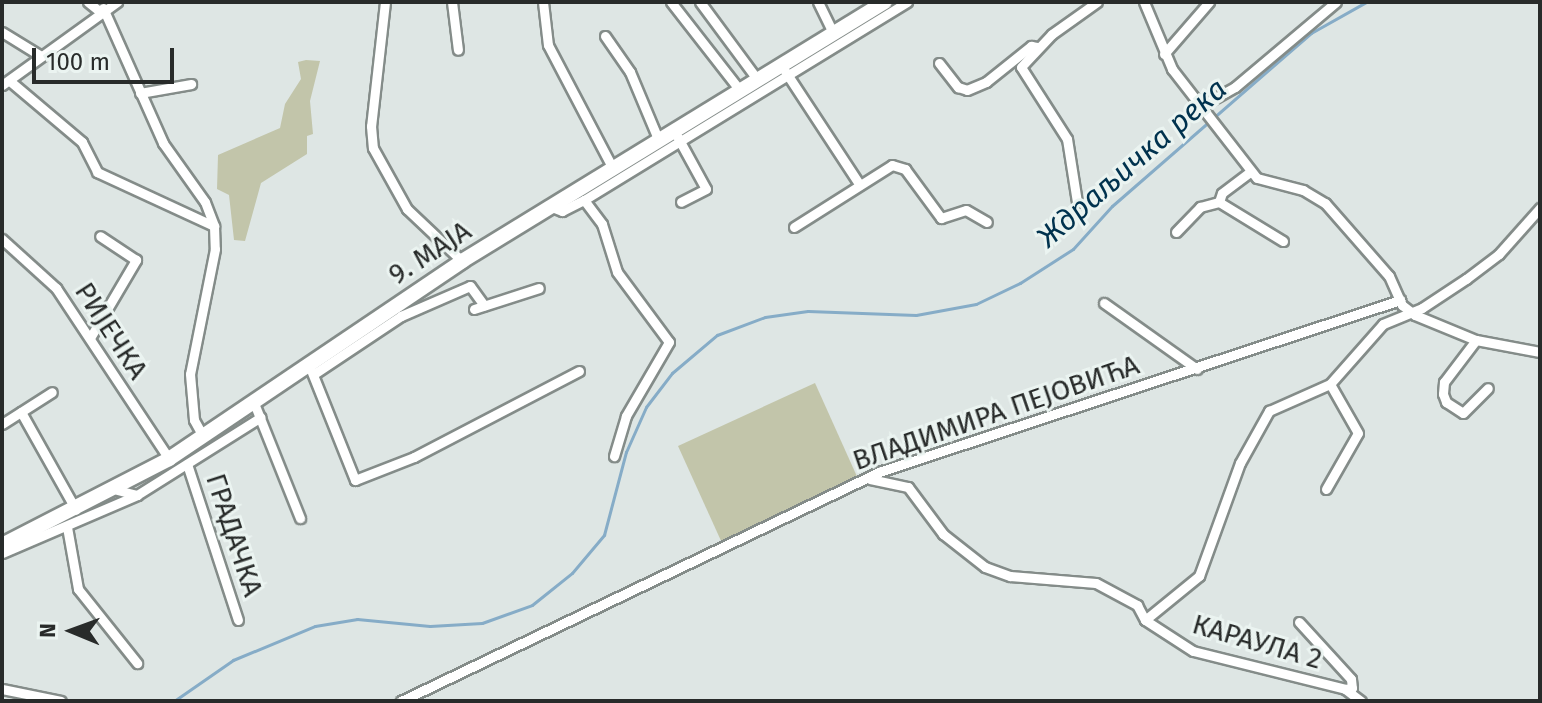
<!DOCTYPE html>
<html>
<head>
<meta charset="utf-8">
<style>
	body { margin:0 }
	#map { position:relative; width:1542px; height:703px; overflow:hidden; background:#dee6e4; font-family:"Fira Sans",sans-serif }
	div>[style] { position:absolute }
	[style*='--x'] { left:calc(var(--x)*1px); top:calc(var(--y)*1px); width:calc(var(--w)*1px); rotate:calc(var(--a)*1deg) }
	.green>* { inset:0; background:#c2c5aa }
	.stream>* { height:3px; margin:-1.5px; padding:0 1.5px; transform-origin:1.5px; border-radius:1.5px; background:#86acc7 }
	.roads { filter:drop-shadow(2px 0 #848c89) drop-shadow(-2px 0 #848c89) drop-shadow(0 2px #848c89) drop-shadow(0 -2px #848c89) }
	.street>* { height:9px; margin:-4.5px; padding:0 4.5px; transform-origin:4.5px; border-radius:4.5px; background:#fff }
	.secondary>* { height:14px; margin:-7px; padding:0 7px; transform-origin:7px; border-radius:7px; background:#fff }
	span { translate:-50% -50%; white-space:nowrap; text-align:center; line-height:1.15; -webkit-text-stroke:6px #ebf4f1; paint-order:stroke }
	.street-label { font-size:28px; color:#282b2a }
	.water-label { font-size:30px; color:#00324e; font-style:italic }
	.frame { position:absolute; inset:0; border:4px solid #282b2a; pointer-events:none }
	.north { position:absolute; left:32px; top:591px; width:80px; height:80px; -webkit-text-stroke:6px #ebf4f1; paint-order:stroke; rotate:271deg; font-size:22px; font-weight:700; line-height:32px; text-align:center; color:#282b2a }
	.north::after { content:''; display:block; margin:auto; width:28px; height:36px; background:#282b2a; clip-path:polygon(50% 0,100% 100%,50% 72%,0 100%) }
	.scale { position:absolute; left:32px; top:48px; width:142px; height:36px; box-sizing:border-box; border:4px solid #282b2a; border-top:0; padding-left:10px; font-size:24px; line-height:28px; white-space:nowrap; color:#282b2a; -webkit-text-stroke:6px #ebf4f1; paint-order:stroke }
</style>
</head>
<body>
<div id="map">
	<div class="green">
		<div style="clip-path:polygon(306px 60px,320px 61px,310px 101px,313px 134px,307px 136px,307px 154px,261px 183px,245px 241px,234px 240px,229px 195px,217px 189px,218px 155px,280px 128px,285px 104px,301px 79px,298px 62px)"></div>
		<div style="clip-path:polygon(815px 383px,859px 481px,722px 543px,678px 446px)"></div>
	</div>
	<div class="stream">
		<div style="--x:174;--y:701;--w:72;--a:-34.8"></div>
		<div style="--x:233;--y:660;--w:89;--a:-22.5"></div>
		<div style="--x:315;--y:626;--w:43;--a:-9.5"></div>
		<div style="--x:357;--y:619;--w:73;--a:5.5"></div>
		<div style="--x:430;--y:626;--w:52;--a:-3.3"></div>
		<div style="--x:482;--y:623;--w:53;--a:-19.8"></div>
		<div style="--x:532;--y:605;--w:51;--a:-38.7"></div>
		<div style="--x:572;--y:573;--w:50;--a:-49.9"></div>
		<div style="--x:604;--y:535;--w:86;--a:-75.2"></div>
		<div style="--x:626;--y:452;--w:49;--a:-66"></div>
		<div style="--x:646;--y:407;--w:43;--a:-52.6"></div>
		<div style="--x:672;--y:373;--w:59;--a:-40.2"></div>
		<div style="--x:717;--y:335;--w:51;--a:-20.6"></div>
		<div style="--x:765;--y:317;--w:43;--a:-7.9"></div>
		<div style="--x:808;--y:311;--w:108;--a:2.1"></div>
		<div style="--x:916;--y:315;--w:61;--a:-10.4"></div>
		<div style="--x:976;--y:304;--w:49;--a:-25.5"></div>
		<div style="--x:1020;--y:283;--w:63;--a:-32.7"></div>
		<div style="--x:1073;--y:249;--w:58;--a:-47.8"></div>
		<div style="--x:1112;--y:206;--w:264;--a:-41"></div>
		<div style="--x:1311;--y:33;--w:63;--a:-29.4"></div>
	</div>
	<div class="roads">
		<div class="street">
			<div style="--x:88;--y:2;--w:14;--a:39"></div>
			<div style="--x:385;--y:2;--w:125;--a:96.4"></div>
			<div style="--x:371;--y:126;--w:22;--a:85"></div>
			<div style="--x:373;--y:148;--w:70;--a:60.9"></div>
			<div style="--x:407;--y:209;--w:76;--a:43.4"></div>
			<div style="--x:452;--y:2;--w:48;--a:82.9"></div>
			<div style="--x:543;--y:2;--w:43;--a:83.4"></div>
			<div style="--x:548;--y:45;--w:140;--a:62.3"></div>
			<div style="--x:671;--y:2;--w:110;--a:52"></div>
			<div style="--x:700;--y:2;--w:96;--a:53.5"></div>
			<div style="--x:818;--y:2;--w:34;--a:64"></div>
			<div style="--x:1144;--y:2;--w:73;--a:67.3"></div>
			<div style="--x:1172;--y:69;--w:138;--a:52.1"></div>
			<div style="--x:1257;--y:178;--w:48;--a:14.6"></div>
			<div style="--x:1303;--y:190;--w:26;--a:31"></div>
			<div style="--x:1325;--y:203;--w:97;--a:48.8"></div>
			<div style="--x:1389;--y:276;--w:32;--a:66"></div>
			<div style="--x:1402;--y:305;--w:16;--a:38"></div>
			<div style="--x:1415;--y:315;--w:66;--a:22.3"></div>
			<div style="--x:1476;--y:340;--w:65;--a:10.6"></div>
			<div style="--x:103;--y:8;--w:148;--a:66"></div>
			<div style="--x:163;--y:143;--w:72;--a:54.6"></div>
			<div style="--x:205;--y:202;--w:26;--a:69"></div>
			<div style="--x:214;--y:226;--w:23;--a:88"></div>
			<div style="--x:215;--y:249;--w:127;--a:101.3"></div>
			<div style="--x:190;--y:374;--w:46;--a:85"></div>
			<div style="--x:194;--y:420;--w:18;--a:61"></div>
			<div style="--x:2;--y:32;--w:46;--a:31.6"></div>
			<div style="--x:605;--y:36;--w:44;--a:55.2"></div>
			<div style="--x:630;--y:72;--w:73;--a:67.3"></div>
			<div style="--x:1164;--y:54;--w:69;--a:-49.1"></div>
			<div style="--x:939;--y:63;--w:31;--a:52"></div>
			<div style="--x:958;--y:87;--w:9;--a:18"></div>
			<div style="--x:967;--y:90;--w:21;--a:-23"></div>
			<div style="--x:986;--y:82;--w:58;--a:-38.7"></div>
			<div style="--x:1031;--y:46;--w:6;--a:9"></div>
			<div style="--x:785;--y:71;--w:136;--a:56.7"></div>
			<div style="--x:11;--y:82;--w:93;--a:40.2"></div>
			<div style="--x:82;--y:142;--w:34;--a:63"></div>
			<div style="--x:97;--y:172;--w:129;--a:24.8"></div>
			<div style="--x:2;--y:85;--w:142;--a:-35.8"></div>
			<div style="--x:140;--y:93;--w:52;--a:-10"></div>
			<div style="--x:1199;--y:107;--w:41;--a:-29.1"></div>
			<div style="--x:1235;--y:87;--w:132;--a:-40.1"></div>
			<div style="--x:677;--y:136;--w:60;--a:61.3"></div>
			<div style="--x:706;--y:189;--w:28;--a:153"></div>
			<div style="--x:584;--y:200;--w:30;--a:53"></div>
			<div style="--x:602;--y:224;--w:50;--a:72.6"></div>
			<div style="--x:617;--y:272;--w:87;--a:53.4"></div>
			<div style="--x:669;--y:342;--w:86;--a:120.2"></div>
			<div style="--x:626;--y:416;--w:42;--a:106.7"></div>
			<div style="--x:1077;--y:202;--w:64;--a:-99"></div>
			<div style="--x:1067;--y:139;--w:85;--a:-122.6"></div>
			<div style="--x:1021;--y:67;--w:45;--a:-46.8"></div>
			<div style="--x:1052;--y:34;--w:55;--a:-35.4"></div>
			<div style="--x:1219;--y:202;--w:9;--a:-72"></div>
			<div style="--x:1222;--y:193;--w:36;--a:-37"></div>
			<div style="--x:552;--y:207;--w:11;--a:22"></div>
			<div style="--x:562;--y:211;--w:25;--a:-27"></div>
			<div style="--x:584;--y:200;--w:379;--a:-31.5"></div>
			<div style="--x:794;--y:227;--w:116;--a:-32.3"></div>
			<div style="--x:892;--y:165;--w:14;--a:17"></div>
			<div style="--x:905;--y:169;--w:61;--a:53.7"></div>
			<div style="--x:941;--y:218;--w:26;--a:-18"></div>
			<div style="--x:966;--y:210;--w:24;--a:30"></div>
			<div style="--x:1176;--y:232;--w:35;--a:-46"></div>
			<div style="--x:1200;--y:207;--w:20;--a:-15"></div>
			<div style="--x:1219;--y:202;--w:75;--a:31.4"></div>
			<div style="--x:2;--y:239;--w:73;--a:42.2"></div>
			<div style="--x:56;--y:288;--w:205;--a:56.5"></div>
			<div style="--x:1104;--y:303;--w:114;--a:35.4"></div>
			<div style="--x:474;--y:309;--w:68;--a:-17.9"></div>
			<div style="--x:90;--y:338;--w:91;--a:-59.5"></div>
			<div style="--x:136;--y:260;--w:43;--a:-146.3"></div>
			<div style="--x:1476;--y:340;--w:53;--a:127.3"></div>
			<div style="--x:1444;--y:382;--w:12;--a:95"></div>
			<div style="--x:1443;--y:394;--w:9;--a:69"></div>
			<div style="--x:1446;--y:402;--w:20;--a:33"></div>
			<div style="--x:1463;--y:413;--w:35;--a:-45"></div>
			<div style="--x:309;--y:365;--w:124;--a:68.2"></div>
			<div style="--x:355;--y:480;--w:63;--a:-21.3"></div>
			<div style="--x:414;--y:457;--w:186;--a:-27.5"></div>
			<div style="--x:314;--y:374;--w:105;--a:-33.7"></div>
			<div style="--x:401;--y:316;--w:75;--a:-23.5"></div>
			<div style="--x:470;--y:286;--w:24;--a:54"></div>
			<div style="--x:254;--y:403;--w:124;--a:68.2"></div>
			<div style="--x:21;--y:412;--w:112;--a:60.7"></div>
			<div style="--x:2;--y:424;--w:59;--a:-32.6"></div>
			<div style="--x:187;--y:464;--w:164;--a:71.9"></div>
			<div style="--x:870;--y:479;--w:39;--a:12"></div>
			<div style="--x:908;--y:487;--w:59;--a:53.3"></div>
			<div style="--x:943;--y:534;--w:53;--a:38.2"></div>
			<div style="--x:985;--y:567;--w:27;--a:20"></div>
			<div style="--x:1010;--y:576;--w:86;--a:4.7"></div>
			<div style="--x:1096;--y:583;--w:47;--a:28.2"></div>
			<div style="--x:1137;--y:605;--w:17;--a:62"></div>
			<div style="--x:1145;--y:620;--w:57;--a:32.9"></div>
			<div style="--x:1193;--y:651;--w:157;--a:14"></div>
			<div style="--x:1326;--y:489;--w:64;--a:-60.3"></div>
			<div style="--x:1358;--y:433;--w:56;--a:-119.7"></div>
			<div style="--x:117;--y:490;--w:21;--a:14"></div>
			<div style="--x:137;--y:495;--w:146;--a:-32.2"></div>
			<div style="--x:67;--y:527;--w:63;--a:79.9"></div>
			<div style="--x:78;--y:589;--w:95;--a:51.4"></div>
			<div style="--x:2;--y:553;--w:147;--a:-23.2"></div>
			<div style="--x:1145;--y:620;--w:70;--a:-39.2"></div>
			<div style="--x:1199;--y:576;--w:120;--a:-70.1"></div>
			<div style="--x:1240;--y:463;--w:60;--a:-60.9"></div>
			<div style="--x:1269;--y:411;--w:67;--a:-23.9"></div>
			<div style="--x:1330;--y:384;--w:80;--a:-48.5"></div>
			<div style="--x:1383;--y:324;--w:42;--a:-22.3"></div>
			<div style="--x:1422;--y:308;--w:53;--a:-33.4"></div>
			<div style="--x:1466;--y:279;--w:41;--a:-37.1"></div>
			<div style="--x:1499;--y:254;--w:62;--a:-48.3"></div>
			<div style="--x:1299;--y:622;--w:77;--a:47.6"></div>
			<div style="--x:1351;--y:679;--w:9;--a:84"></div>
			<div style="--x:1352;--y:688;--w:7;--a:172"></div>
			<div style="--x:2;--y:689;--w:60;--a:11.5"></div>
			<div style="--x:1345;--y:689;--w:20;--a:37"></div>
			<div style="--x:401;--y:701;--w:530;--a:-25.6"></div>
			<div style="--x:879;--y:472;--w:549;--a:-18.27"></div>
		</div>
		<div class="secondary">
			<div style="--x:2;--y:545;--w:188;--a:-27.2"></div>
			<div style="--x:169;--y:459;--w:354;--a:-34"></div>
			<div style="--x:462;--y:261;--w:496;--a:-31.5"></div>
		</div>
	</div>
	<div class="street-label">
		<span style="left:430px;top:253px;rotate:-33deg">9. МАЈА</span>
		<span style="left:111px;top:331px;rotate:57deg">РИЈЕЧКА</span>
		<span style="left:996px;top:413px;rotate:-19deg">ВЛАДИМИРА ПЕЈОВИЋА</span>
		<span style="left:234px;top:535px;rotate:72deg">ГРАДАЧКА</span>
		<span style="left:1257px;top:642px;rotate:16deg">КАРАУЛА 2</span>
	</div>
	<div class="water-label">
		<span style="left:1132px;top:163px;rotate:-41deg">Ждраљичка река</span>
	</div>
	<div class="frame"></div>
	<div class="north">N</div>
	<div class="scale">100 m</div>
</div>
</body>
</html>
